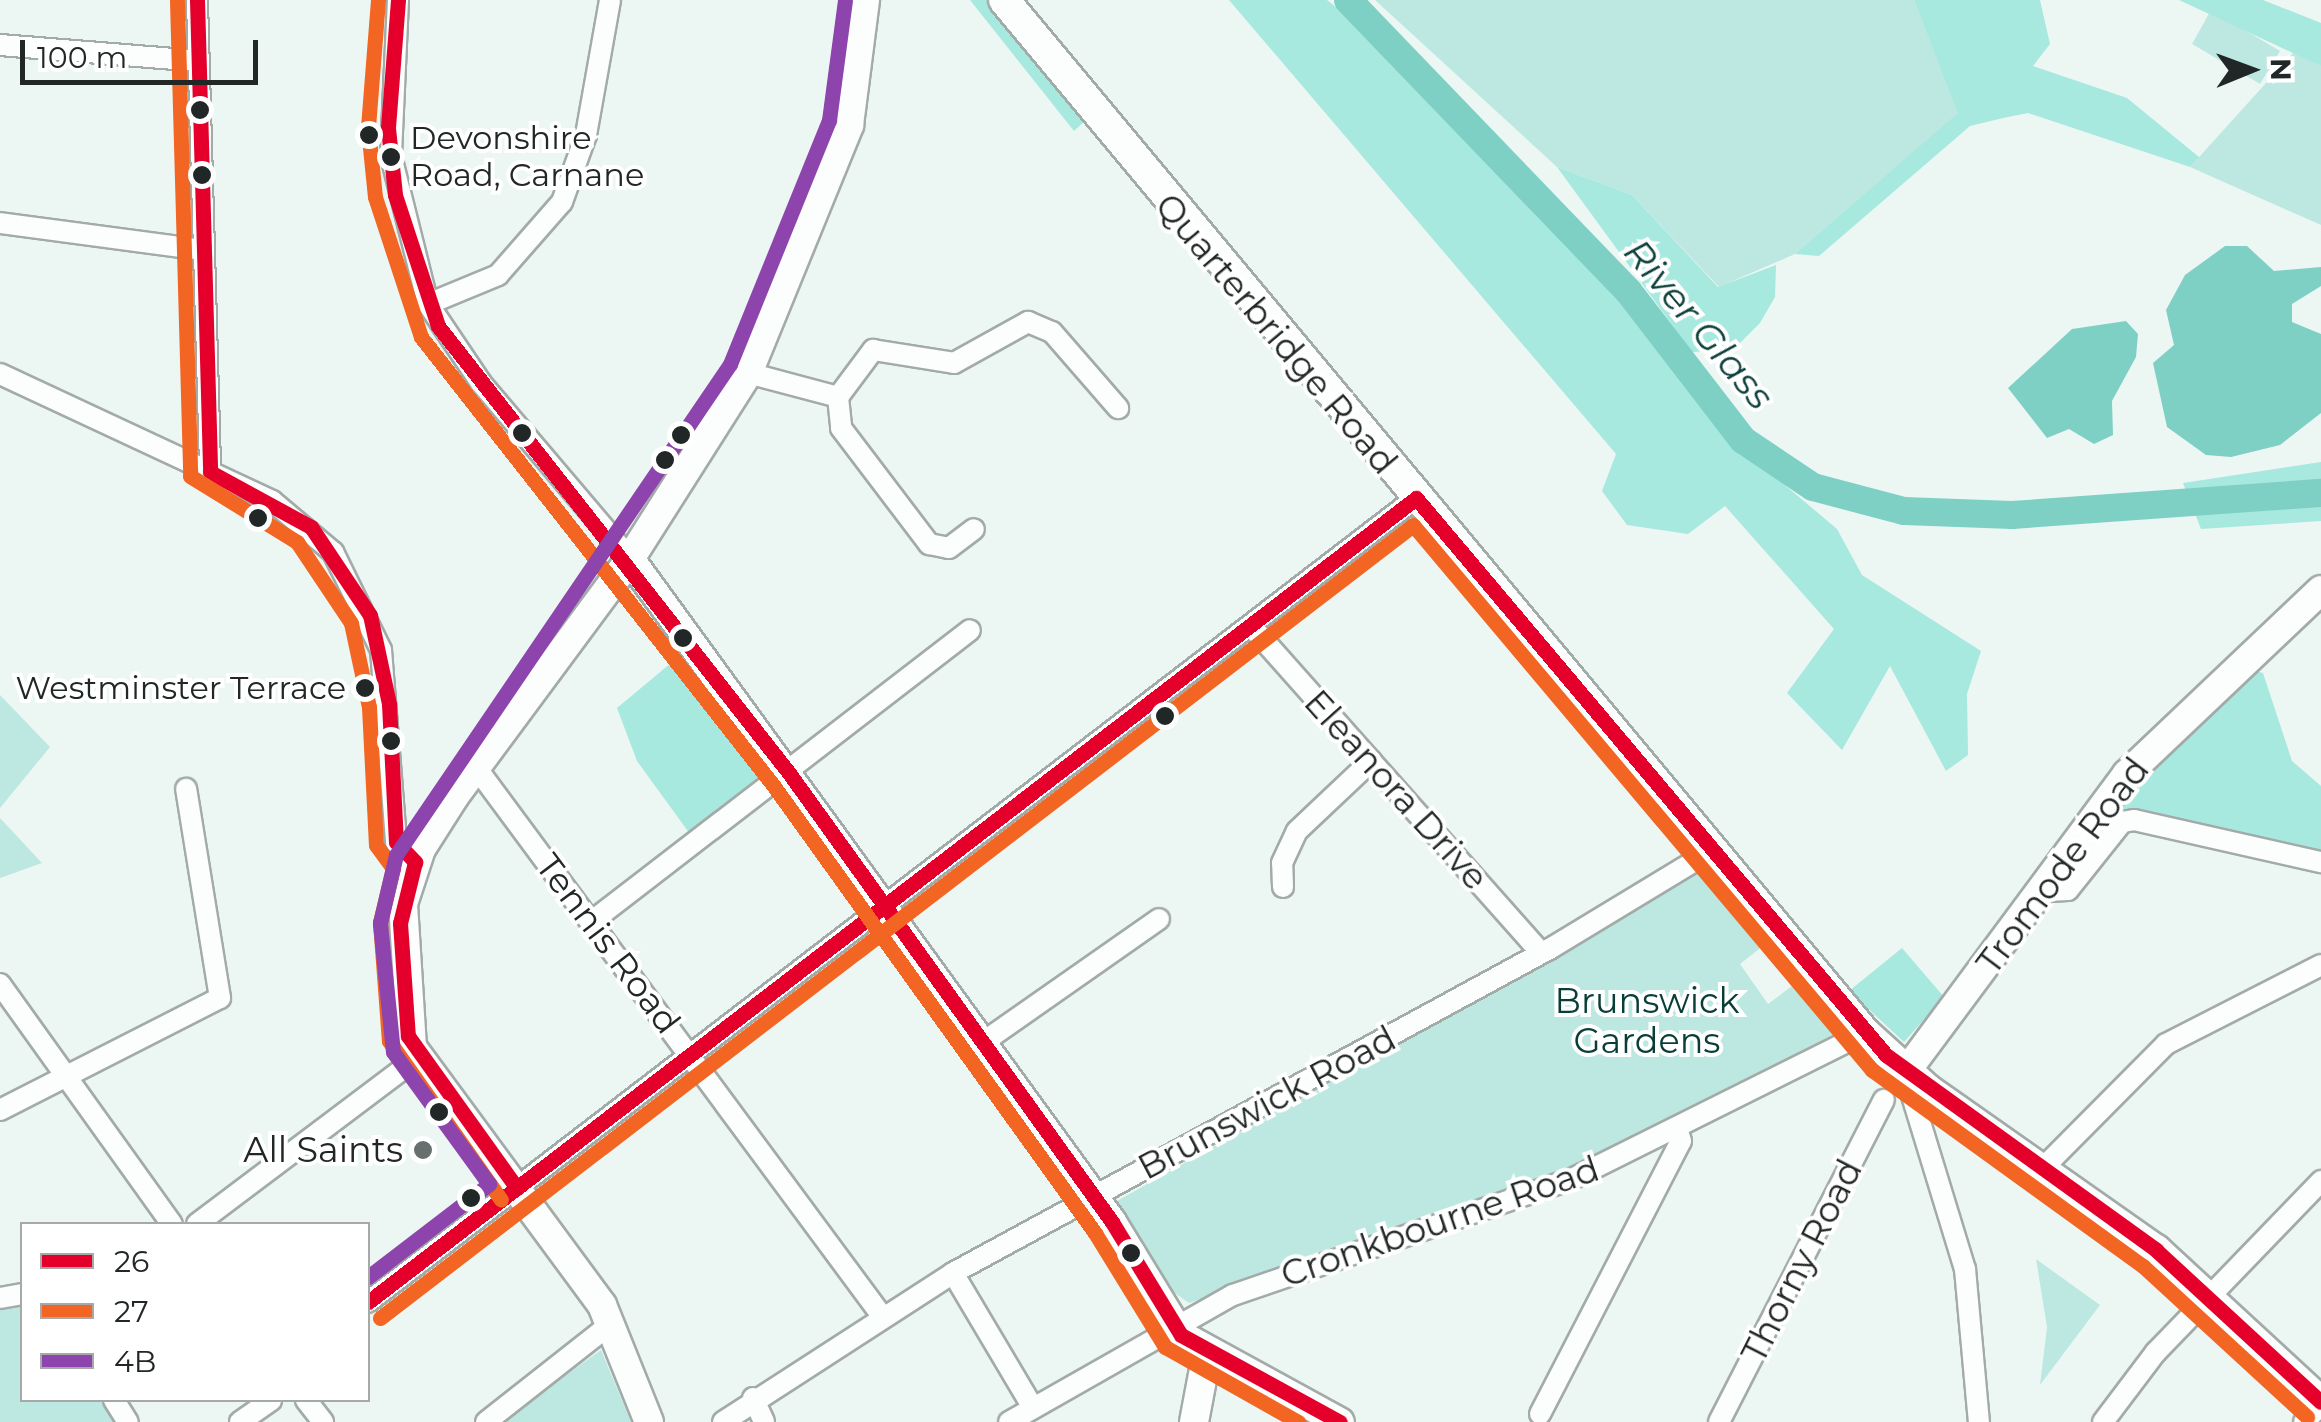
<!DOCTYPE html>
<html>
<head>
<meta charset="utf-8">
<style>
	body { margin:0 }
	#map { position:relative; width:2321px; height:1422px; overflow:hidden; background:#ecf7f4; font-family:Montserrat,sans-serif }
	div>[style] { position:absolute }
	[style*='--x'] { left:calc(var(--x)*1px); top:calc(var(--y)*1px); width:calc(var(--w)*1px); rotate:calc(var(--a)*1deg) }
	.green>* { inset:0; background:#bde8e1 }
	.forest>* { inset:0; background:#a7e8df }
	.water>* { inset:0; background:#7ed0c5 }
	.river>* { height:28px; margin:-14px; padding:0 14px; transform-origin:14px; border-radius:14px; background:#7ed0c5 }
	.roads { filter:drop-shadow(2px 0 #a3aba9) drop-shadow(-2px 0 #a3aba9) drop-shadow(0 2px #a3aba9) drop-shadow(0 -2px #a3aba9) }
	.minor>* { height:20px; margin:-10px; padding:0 10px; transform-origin:10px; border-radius:10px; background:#fcfefd }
	.major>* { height:28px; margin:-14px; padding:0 14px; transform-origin:14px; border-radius:14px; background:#fcfefd }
	.highway>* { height:30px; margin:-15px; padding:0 15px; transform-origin:15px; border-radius:15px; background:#fcfefd }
	.bus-1>* { height:15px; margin:-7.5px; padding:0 7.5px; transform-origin:7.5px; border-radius:7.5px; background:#e4002b }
	.bus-2>* { height:15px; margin:-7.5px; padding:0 7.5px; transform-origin:7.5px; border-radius:7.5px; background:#f26522 }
	.bus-3>* { height:15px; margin:-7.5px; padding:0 7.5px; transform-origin:7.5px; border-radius:7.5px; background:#8e44ad }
	.dots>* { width:28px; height:28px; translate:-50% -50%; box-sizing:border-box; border:5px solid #fff; border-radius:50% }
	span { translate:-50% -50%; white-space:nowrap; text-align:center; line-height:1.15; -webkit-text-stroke:8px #fff; paint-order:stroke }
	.bus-label { font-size:32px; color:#202726 }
	.left { translate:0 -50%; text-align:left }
	.right { translate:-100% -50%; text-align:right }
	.street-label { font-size:35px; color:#202726 }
	.park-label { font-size:35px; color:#093e38 }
	.poi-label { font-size:35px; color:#202726 }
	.water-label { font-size:38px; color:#0e413b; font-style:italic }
	.legend { position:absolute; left:20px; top:1222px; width:350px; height:180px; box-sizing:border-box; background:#fff; border:2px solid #a6a9a8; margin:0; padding:12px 18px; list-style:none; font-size:30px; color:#202726 }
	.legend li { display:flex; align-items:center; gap:20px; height:50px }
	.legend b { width:50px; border:2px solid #a6a9a8 }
	.north { position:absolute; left:2201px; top:20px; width:100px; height:100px; -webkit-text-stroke:8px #fff; paint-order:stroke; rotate:89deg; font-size:28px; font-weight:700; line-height:40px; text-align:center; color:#202726 }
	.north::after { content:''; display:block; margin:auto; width:35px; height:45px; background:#202726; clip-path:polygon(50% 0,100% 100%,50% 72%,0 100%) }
	.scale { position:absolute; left:20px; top:40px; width:238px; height:45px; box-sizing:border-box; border:5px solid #202726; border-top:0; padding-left:12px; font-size:30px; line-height:35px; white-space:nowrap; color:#202726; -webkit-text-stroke:8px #fff; paint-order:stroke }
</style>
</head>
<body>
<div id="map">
	<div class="green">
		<div style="clip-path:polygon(1375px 0,1914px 0,1959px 113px,1795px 254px,1719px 287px,1632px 195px,1557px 167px)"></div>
		<div style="clip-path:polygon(2211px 10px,2280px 51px,2260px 84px,2192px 44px)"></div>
		<div style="clip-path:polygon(2294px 52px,2321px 66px,2321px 225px,2190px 167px)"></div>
		<div style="clip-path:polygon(0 695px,50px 747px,0 808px)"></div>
		<div style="clip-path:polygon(0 818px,42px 863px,0 878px)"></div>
		<div style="clip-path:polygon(1700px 872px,1721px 876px,1772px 939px,1740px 964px,1768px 1004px,1801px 979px,1840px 1027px,1827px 1040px,1639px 1141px,1481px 1205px,1189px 1303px,1172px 1291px,1117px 1201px)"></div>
		<div style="clip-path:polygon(2036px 1259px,2100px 1305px,2040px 1385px,2047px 1327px)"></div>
		<div style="clip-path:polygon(22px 1304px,22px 1400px,107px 1400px,121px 1422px,0 1422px,0 1306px)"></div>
		<div style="clip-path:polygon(601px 1350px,631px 1422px,505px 1422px,566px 1375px)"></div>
	</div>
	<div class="forest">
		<div style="clip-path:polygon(970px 0,991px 0,1086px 120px,1074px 131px)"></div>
		<div style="clip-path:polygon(1229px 0,1327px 0,1352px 20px,1614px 295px,1735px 443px,1837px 529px,1862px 575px,1981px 651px,1967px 694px,1968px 755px,1946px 771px,1890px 666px,1842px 750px,1787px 693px,1834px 629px,1725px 506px,1688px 534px,1627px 525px,1602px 491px,1616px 454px)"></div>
		<div style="clip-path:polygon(1914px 0,2040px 0,2050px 44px,2033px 66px,2127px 98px,2199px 157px,2190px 167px,2028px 113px,2003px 118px,1970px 126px,1819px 256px,1795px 254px,1958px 113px)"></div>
		<div style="clip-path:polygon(2179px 0,2263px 0,2321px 23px,2321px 66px)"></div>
		<div style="clip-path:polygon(1557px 167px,1632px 195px,1718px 287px,1776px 265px,1775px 297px,1760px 323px,1733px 350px,1692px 352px)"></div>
		<div style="clip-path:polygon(2321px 462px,2321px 521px,2201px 529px,2183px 483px)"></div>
		<div style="clip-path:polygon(683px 653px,773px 771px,690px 834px,637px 761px,617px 708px)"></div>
		<div style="clip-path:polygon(2252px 670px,2263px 673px,2292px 761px,2321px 786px,2321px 854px,2226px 840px,2122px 809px,2186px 730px)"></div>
		<div style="clip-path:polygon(1902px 948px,1944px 997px,1904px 1042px,1849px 991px)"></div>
	</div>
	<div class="water">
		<div style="clip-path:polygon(2225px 246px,2247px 246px,2274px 271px,2321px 267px,2321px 286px,2292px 304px,2292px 322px,2321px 334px,2321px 413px,2280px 445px,2231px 457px,2206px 455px,2167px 427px,2153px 363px,2174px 345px,2166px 310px,2185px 275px)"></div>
		<div style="clip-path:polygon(2126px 321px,2138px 334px,2136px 357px,2112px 401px,2113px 435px,2094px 444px,2069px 429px,2047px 438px,2008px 388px,2072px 329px)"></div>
	</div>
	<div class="river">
		<div style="--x:1348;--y:0;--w:405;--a:46.1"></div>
		<div style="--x:1629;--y:292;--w:187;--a:52.4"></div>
		<div style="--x:1743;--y:440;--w:84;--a:33.9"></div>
		<div style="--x:1813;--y:487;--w:94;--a:14.8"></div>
		<div style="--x:1904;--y:511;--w:108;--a:2.1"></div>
		<div style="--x:2012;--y:515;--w:310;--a:-4.1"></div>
	</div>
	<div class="roads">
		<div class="minor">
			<div style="--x:197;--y:0;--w:472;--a:88.4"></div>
			<div style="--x:398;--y:0;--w:156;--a:92.6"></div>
			<div style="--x:391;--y:156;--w:153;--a:76"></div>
			<div style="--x:428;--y:304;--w:95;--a:56.1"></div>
			<div style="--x:481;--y:383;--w:231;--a:49.7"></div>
			<div style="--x:0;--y:45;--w:199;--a:4.6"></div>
			<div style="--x:0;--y:223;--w:205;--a:7.6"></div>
			<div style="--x:428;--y:304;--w:76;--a:-22.5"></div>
			<div style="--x:498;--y:275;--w:97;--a:-48.8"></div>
			<div style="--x:562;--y:202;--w:71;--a:-70.3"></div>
			<div style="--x:586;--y:135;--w:137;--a:-79.9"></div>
			<div style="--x:748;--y:373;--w:93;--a:14.9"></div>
			<div style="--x:838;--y:397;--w:59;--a:-53.3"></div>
			<div style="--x:873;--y:350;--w:82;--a:9.1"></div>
			<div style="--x:954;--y:363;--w:85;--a:-29"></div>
			<div style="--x:1028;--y:322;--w:26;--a:23"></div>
			<div style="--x:1052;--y:332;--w:101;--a:49"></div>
			<div style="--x:0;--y:374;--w:300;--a:25"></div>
			<div style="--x:272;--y:501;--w:80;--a:39.9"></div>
			<div style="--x:333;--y:552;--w:109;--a:63.9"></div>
			<div style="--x:381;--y:650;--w:193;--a:85.5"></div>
			<div style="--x:396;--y:842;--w:28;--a:46"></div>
			<div style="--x:838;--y:397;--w:31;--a:84"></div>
			<div style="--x:841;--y:428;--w:146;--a:52.8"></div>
			<div style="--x:929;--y:544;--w:20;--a:11"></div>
			<div style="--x:949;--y:548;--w:31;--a:-37"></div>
			<div style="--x:1251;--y:626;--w:437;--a:48.4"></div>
			<div style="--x:475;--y:766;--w:684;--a:53.5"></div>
			<div style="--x:1283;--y:887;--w:24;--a:-92"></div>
			<div style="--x:1282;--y:863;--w:35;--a:-65"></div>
			<div style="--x:1297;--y:831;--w:102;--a:-43.4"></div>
			<div style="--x:2047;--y:891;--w:21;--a:-3"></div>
			<div style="--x:2068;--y:890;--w:87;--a:-51.5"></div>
			<div style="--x:2122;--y:822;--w:12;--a:-9"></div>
			<div style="--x:2134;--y:820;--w:192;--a:12.7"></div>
			<div style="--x:591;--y:922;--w:478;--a:-37.6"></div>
			<div style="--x:0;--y:984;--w:295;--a:54.4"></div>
			<div style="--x:982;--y:1043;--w:216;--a:-35"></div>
			<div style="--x:1905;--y:1073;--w:205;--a:73"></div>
			<div style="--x:1965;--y:1269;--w:154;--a:84.8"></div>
			<div style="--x:0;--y:1110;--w:247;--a:-27"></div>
			<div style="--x:220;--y:998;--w:212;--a:-99.2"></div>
			<div style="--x:2046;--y:1165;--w:170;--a:-45.2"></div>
			<div style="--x:2166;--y:1044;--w:174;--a:-27"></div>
			<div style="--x:197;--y:1224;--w:276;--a:-37"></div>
			<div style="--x:953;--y:1273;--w:157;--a:59.3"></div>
			<div style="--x:0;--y:1298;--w:22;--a:-10"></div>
			<div style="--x:368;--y:1302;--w:1321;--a:-37.49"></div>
			<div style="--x:753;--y:1398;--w:26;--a:65"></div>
			<div style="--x:114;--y:1400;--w:26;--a:58"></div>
			<div style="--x:306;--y:1400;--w:28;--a:52"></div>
			<div style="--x:1540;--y:1414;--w:307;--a:-62.7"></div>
			<div style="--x:1681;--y:1141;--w:9;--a:-108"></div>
			<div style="--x:240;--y:1422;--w:38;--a:-35"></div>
			<div style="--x:486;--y:1422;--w:160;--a:-38.2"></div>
			<div style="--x:723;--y:1422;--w:274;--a:-32.9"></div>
			<div style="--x:953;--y:1273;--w:681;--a:-28.52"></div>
			<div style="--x:1551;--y:948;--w:187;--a:-31.2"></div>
			<div style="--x:1009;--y:1422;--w:257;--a:-29.6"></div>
			<div style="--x:1233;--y:1295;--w:358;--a:-18.9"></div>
			<div style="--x:1572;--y:1179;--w:327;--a:-26.5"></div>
			<div style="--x:1719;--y:1422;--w:362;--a:-62.9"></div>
			<div style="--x:2103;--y:1422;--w:88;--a:-52.9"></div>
			<div style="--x:2156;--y:1352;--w:238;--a:-46"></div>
			<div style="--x:2304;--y:1422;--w:24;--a:-45"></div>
		</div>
		<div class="major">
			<div style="--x:630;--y:559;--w:820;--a:53.98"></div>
			<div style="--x:1112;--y:1222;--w:132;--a:58.6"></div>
			<div style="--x:1181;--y:1335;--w:181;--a:28.7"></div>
			<div style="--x:1905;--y:1073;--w:372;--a:-53.4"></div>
			<div style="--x:2127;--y:774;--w:267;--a:-43.5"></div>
			<div style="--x:649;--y:1422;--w:126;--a:-111.9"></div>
			<div style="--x:602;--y:1305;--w:320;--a:-126.4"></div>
			<div style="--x:412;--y:1047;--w:143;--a:-93.6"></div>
			<div style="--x:403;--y:904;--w:58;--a:-71.9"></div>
			<div style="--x:421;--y:849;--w:62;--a:-57.6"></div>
			<div style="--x:454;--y:797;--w:296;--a:-53.5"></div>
			<div style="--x:630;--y:559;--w:220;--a:-57.6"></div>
			<div style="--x:748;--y:373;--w:268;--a:-67.8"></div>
			<div style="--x:849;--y:125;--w:126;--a:-82.7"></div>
			<div style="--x:1194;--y:1422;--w:70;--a:-79.3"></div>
		</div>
		<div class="highway">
			<div style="--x:1004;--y:0;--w:1345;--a:50.19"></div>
			<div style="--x:1865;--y:1033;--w:85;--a:42.1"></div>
			<div style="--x:1928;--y:1090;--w:279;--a:35.1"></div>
			<div style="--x:2156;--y:1250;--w:224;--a:42.7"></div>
		</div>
	</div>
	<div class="bus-1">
		<div style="--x:197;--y:0;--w:472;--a:88.4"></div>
		<div style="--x:210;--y:472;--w:115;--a:28.6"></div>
		<div style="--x:311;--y:527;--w:106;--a:56.2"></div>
		<div style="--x:370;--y:615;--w:91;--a:77.9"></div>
		<div style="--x:389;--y:704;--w:138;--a:87.1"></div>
		<div style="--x:396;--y:842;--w:28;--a:46"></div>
		<div style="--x:415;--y:862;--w:63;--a:103.8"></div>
		<div style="--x:400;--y:923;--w:113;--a:86"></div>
		<div style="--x:408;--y:1036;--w:187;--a:54.4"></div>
		<div style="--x:398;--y:0;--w:128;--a:94.5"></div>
		<div style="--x:388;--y:128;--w:67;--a:84"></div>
		<div style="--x:395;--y:195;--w:138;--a:71.8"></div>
		<div style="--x:438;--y:326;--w:568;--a:51.86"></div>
		<div style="--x:789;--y:773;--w:553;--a:54.27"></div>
		<div style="--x:1112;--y:1222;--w:132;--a:58.6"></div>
		<div style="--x:1181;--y:1335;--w:181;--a:28.7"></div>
		<div style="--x:368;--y:1302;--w:1321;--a:-37.49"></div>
		<div style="--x:1416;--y:498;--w:729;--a:49.84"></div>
		<div style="--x:1886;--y:1055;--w:333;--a:35.8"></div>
		<div style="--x:2156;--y:1250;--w:224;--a:42.7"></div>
	</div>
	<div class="bus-2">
		<div style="--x:378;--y:0;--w:128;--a:94.5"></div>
		<div style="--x:368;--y:128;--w:69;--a:84.2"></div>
		<div style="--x:375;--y:197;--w:147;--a:71.8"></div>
		<div style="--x:421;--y:337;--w:570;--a:51.84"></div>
		<div style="--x:773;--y:785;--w:552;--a:54.29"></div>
		<div style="--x:1095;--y:1233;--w:134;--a:58.4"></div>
		<div style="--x:1165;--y:1347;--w:153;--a:29.4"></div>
		<div style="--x:177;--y:1;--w:475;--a:88.4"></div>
		<div style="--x:190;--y:476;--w:126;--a:31.7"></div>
		<div style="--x:297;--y:542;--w:97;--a:56.3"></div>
		<div style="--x:351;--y:623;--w:86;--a:77.9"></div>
		<div style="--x:369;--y:707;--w:138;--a:87.1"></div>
		<div style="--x:376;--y:845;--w:29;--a:54"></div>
		<div style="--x:393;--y:868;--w:56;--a:103.5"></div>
		<div style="--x:380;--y:922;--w:119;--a:85.7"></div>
		<div style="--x:389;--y:1041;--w:194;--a:54.8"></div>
		<div style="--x:380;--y:1318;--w:1302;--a:-37.51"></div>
		<div style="--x:1413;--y:525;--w:713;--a:49.9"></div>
		<div style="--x:1872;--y:1070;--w:334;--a:35.9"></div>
		<div style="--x:2143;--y:1266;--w:223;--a:42.6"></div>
	</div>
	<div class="bus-3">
		<div style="--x:368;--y:1277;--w:153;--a:-37.5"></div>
		<div style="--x:489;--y:1184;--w:163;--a:-126"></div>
		<div style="--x:393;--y:1052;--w:130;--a:-95.8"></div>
		<div style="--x:380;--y:923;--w:70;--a:-76.8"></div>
		<div style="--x:396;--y:855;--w:594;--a:-55.77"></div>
		<div style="--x:730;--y:364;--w:263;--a:-67.9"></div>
		<div style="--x:829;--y:120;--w:121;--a:-82.4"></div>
	</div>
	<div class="dots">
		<div style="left:200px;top:110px;background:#202726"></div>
		<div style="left:369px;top:135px;background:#202726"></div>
		<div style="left:391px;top:157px;background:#202726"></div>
		<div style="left:202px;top:175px;background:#202726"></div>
		<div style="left:522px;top:433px;background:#202726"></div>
		<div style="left:681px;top:435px;background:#202726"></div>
		<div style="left:665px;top:460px;background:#202726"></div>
		<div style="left:258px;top:518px;background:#202726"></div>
		<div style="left:683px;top:638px;background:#202726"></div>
		<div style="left:365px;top:688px;background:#202726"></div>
		<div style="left:1165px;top:716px;background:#202726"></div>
		<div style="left:391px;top:741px;background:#202726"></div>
		<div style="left:439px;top:1112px;background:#202726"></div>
		<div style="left:423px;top:1150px;background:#67706e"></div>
		<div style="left:471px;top:1198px;background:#202726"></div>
		<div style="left:1131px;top:1253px;background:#202726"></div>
	</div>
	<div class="bus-label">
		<span class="left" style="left:410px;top:157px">Devonshire<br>Road, Carnane</span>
		<span class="right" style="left:346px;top:688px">Westminster Terrace</span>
	</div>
	<div class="street-label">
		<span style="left:1276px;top:334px;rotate:50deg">Quarterbridge Road</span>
		<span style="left:1396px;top:790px;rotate:48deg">Eleanora Drive</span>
		<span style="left:2063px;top:866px;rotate:-53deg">Tromode Road</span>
		<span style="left:608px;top:944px;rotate:53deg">Tennis Road</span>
		<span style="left:1267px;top:1103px;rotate:-28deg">Brunswick Road</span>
		<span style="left:1440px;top:1222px;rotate:-19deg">Cronkbourne Road</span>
		<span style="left:1802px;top:1261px;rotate:-63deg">Thorny Road</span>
	</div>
	<div class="park-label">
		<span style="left:1647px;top:1021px">Brunswick<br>Gardens</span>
	</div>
	<div class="poi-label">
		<span class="right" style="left:403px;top:1150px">All Saints</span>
	</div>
	<div class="water-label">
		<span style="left:1699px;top:324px;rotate:50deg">River Glass</span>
	</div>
	<ul class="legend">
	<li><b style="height:12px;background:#e4002b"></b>26</li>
	<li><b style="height:12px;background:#f26522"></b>27</li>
	<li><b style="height:12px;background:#8e44ad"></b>4B</li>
	</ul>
	<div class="north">N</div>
	<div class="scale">100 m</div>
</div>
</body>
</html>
